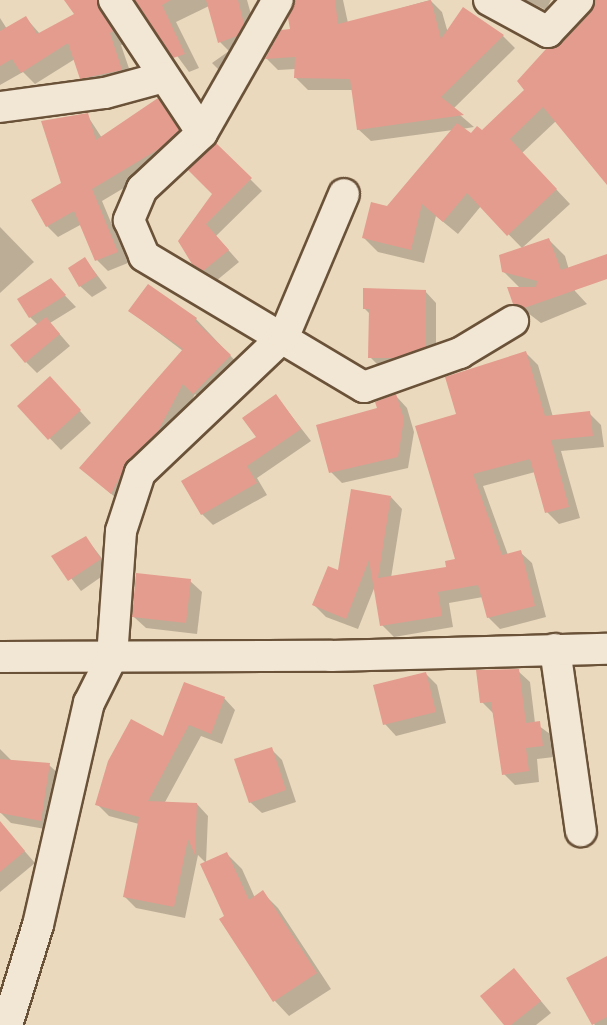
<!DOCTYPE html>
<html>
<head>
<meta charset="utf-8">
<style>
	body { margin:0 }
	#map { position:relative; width:607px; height:1025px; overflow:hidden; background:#ebd9bd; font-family:"Old Standard TT",serif }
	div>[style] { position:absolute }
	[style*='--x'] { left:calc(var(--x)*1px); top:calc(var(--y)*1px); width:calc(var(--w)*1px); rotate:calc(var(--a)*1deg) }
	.shadow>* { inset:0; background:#0003 }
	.building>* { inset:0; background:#e39c8e }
	.roads { filter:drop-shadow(2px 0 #6a5239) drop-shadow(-2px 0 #6a5239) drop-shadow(0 2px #6a5239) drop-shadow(0 -2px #6a5239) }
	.street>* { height:30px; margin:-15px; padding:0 15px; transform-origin:15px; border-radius:15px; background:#f2e6d4 }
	span { translate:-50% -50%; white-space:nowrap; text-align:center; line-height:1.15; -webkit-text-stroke:5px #f2e6d4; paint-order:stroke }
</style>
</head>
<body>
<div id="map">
	<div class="shadow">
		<div style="clip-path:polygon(67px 0,113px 0,108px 16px,125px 44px,121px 45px,134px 83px,95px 90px,82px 78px,75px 59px,35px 84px,23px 72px,0 85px,0 18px,7px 29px,26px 18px,40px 34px,77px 14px)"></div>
		<div style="clip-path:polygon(136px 0,247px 0,258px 39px,222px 73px,212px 63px,229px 51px,220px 42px,209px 6px,176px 22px,199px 68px,189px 72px)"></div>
		<div style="clip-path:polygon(295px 0,343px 0,348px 23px,430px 0,442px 12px,448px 33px,464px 10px,503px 36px,515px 48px,453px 109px,474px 127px,462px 129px,471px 136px,482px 133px,526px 91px,592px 13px,595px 0,607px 0,607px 181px,556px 121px,522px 153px,570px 204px,522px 248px,481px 206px,458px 234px,436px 216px,424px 263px,378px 252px,364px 238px,453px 130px,371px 141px,358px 129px,353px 90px,308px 90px,296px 78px,296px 69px,278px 70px,267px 59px,291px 31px)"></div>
		<div style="clip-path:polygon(525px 0,551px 0,546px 10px)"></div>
		<div style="clip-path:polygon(157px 100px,189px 142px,171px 160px,102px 201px,128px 263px,108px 271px,97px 260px,82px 224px,58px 237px,47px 226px,87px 115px,102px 138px)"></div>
		<div style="clip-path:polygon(216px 145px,262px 191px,216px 236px,239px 262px,216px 281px,193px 263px,214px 194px)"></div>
		<div style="clip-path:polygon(0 227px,34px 262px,0 293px)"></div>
		<div style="clip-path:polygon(549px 240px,565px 256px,575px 291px,587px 304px,541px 323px,515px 303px,521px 289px,503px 271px)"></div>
		<div style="clip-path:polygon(85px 259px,107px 288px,92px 297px,80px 286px)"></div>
		<div style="clip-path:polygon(51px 281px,76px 307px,50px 323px,70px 346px,37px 373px,26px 362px,38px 325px,30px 317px)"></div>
		<div style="clip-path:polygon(425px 291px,436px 303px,436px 358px,382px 369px,370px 357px,370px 314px,365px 309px)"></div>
		<div style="clip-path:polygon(130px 311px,196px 319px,241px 367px,206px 404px,195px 394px,169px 443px,123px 504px,81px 468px,183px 351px)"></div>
		<div style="clip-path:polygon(526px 353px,538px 365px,553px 417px,589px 413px,601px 425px,604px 447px,561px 451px,580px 518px,559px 524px,547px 512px,535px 472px,483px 486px,508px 555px,520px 552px,532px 563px,546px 617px,500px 629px,488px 617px,483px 597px,449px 603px,453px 627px,394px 637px,382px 625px,375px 586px,358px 629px,326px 617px,314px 605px,391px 497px,402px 509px,391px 578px,448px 568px,458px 560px,458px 416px)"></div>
		<div style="clip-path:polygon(61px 390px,91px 423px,61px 450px,19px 406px)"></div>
		<div style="clip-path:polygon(276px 396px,311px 441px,257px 478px,267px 495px,213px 525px,202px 514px,258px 438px)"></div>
		<div style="clip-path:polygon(396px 396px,407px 408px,414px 432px,408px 468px,342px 483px,331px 472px,379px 409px)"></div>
		<div style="clip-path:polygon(86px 538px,111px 570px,81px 591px,54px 556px)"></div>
		<div style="clip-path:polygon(190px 581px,202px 592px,197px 634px,146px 628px,134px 617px)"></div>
		<div style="clip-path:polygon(518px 671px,530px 682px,535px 723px,550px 734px,554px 757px,537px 759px,539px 782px,515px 785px,504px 774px,493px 713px,482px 702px)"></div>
		<div style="clip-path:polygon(426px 674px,437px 685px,446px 723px,396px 736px,385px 724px)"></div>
		<div style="clip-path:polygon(224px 698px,235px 710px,222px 744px,201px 736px,164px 804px,197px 804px,208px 816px,206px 863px,227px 854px,242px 869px,255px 898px,263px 893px,278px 908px,331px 989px,289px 1016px,274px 1000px,226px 916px,206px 863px,198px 855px,185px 918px,136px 908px,125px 897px,139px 824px,109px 816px,97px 804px,164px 739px)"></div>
		<div style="clip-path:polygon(0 749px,13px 762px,49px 765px,60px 775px,51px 830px,11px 823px,1px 813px,21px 797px,0 797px)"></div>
		<div style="clip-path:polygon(271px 749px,282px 760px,296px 802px,262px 813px,250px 802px)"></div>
		<div style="clip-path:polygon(0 823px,35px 863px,0 892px)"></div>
		<div style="clip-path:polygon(607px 961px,607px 1025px,595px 1025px,594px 1024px)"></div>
		<div style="clip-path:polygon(525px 982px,551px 1013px,536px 1025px,507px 1025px)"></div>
	</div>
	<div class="building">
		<div style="clip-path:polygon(64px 0,97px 0,113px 31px,110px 33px,122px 70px,80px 79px,68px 43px,21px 73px,12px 59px,0 66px,0 31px,26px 16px,37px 34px,74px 14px)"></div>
		<div style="clip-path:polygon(135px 0,171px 0,162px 5px,185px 54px,173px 58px)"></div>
		<div style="clip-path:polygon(206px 0,238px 0,244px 24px,237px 36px,218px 43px)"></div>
		<div style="clip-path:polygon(295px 0,335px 0,338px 24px,431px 0,441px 39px,463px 7px,504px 35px,441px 97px,464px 115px,357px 130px,350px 79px,294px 78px,295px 57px,265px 59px,281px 30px,290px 29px,288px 18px)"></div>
		<div style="clip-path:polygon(595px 0,607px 0,607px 185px,543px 107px,510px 139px,557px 189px,507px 236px,467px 193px,443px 222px,422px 204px,411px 250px,362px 238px,371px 202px,387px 206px,457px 123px,471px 133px,477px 126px,482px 130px,524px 90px,517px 81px,546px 49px,561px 44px,591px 12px)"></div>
		<div style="clip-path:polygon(158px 98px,179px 130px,159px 149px,92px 189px,118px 252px,95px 261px,74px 211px,46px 227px,31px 200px,61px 183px,41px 121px,88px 113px,96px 140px)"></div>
		<div style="clip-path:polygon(216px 143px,252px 178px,206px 224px,229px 250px,203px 271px,192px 264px,178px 241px,212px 194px,188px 170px)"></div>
		<div style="clip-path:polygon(549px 238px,561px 270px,607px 254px,607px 279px,524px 308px,513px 304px,507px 287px,536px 287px,537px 281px,502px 272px,499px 255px)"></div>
		<div style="clip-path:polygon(85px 257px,97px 276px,79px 287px,68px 268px)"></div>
		<div style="clip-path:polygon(51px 278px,66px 295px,29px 318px,17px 299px)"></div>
		<div style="clip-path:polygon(148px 284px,197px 318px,195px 321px,231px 355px,193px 394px,183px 384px,158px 431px,128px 461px,111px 494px,79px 468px,183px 349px,128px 311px)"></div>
		<div style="clip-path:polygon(363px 288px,426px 290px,426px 347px,394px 358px,368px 358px,369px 309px,363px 309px)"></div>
		<div style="clip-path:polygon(46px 317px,60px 334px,25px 363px,10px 345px)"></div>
		<div style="clip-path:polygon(526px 351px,545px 416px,590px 411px,593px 436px,551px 440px,569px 507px,545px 513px,530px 459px,473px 474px,502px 555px,521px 550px,535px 606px,487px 618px,478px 585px,438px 592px,442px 616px,380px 626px,369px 560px,346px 619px,312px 605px,328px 566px,338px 570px,351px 489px,391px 496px,378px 578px,446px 567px,445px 561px,455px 559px,415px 426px,456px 414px,445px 377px)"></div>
		<div style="clip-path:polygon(50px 376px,81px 410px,48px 440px,17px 406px)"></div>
		<div style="clip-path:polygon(276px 394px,301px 429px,247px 466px,257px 483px,201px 515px,181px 481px,256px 437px,242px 418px)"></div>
		<div style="clip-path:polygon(396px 394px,404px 419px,398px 457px,329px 473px,316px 425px,377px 408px,375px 402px)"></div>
		<div style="clip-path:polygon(86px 536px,101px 559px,68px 581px,51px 556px)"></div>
		<div style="clip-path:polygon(136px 573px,191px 579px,186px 623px,132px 617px)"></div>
		<div style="clip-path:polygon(519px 669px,526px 723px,540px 721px,543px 746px,526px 748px,529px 771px,502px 775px,491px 702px,480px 703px,476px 670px)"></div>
		<div style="clip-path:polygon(426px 672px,436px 712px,383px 725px,373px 685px)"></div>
		<div style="clip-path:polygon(184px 682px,225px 697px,211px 734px,189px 725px,148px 801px,197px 803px,195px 855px,188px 839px,174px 907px,123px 897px,139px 817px,95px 805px,108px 761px,131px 719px,163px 736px)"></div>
		<div style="clip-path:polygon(272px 747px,286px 790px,249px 803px,234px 759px)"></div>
		<div style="clip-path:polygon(0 759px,50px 763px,41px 821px,0 813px)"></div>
		<div style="clip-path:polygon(0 821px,25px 851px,0 872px)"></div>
		<div style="clip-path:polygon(227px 852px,249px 900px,263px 890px,317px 973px,273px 1002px,219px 919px,224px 916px,200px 864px)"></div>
		<div style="clip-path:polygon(607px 956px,607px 1017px,592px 1025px,566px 978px)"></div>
		<div style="clip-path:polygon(514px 968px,541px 1001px,511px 1025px,504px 1025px,480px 996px)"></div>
	</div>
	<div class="roads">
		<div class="street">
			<div style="--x:114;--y:0;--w:159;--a:56.5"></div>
			<div style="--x:202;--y:133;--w:82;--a:137"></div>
			<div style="--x:142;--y:189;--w:34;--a:113"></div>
			<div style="--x:129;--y:220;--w:39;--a:67"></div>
			<div style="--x:144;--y:256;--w:256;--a:30.8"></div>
			<div style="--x:364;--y:387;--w:102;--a:-19.5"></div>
			<div style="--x:460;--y:353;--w:62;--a:-31.1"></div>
			<div style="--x:489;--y:0;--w:67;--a:28.5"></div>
			<div style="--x:548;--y:32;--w:44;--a:-46.8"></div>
			<div style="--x:0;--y:107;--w:106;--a:-7.6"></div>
			<div style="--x:105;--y:93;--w:61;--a:-15.2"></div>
			<div style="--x:202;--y:133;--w:153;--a:-60.3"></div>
			<div style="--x:555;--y:649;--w:184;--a:81.9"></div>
			<div style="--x:0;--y:657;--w:331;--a:-0.2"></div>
			<div style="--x:331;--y:656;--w:276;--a:-1.5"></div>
			<div style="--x:7;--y:1025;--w:105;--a:-72.8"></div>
			<div style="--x:38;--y:925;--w:228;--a:-77.1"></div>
			<div style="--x:89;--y:703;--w:51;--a:-63.4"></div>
			<div style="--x:112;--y:657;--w:126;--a:-85.9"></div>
			<div style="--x:121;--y:531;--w:61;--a:-71.9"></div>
			<div style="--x:140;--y:473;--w:199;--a:-43.6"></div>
			<div style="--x:284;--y:336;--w:154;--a:-67.1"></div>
		</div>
	</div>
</div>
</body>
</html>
